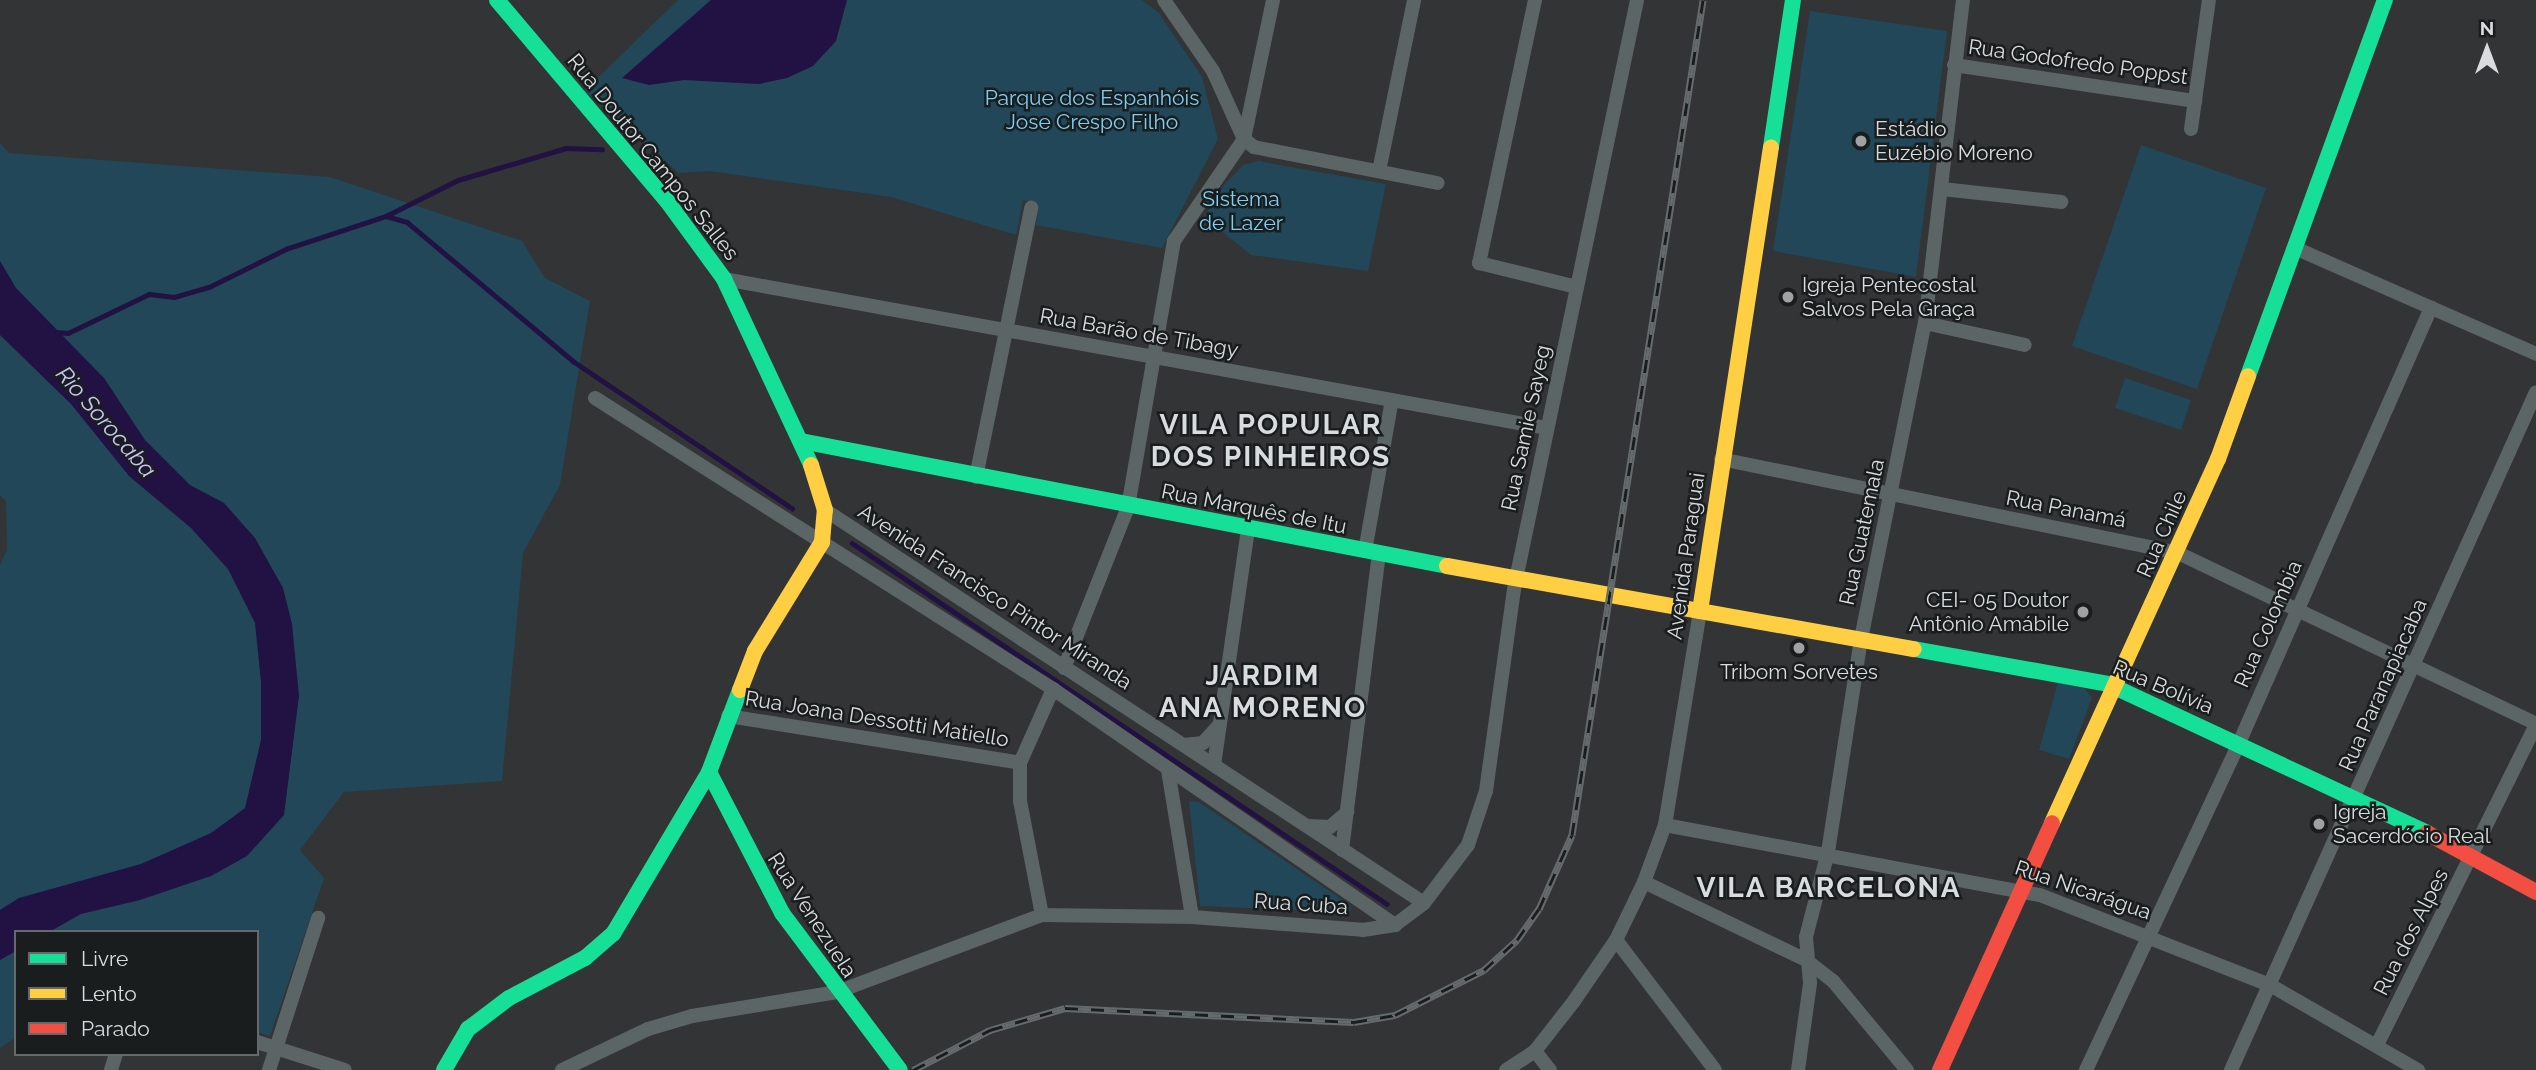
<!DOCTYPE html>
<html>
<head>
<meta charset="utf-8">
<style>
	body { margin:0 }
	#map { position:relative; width:2536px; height:1070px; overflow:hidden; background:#323436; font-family:Raleway,sans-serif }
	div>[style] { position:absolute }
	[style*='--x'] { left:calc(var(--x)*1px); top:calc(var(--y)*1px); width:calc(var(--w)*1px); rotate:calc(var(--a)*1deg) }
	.green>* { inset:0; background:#214758 }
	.water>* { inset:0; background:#211243 }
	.stream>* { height:4.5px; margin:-2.25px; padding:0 2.25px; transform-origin:2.25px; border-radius:2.25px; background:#211243 }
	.street>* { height:14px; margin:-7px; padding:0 7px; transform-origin:7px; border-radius:7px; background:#5b6566 }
	.fast>* { height:16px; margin:-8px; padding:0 8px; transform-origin:8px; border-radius:8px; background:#16e098 }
	.slow>* { height:16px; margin:-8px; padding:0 8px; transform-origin:8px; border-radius:8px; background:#ffcf43 }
	.jam>* { height:16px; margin:-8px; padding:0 8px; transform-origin:8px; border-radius:8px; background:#f24e42 }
	.rail>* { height:7px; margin-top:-3.5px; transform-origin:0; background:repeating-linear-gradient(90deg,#1a1d1e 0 13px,#656b6d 0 26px); box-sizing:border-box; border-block:2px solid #656b6d }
	.dots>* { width:19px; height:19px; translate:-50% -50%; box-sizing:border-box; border:4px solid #1a1d1e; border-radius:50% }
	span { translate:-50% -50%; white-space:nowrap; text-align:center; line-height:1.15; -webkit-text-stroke:5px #1a1d1e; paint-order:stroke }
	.street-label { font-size:21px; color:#d9dcde }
	.park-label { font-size:21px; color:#7bcff6 }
	.poi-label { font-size:21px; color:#d9dcde }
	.left { translate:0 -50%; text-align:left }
	.right { translate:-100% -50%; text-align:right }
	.water-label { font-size:23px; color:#cac3f8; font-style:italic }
	.district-label { font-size:28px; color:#d9dcde; font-weight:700; letter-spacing:2px }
	.legend { position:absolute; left:14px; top:930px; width:245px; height:126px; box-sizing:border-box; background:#1a1d1e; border:2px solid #66696b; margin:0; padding:9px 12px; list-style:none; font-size:21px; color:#d9dcde }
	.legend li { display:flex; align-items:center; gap:14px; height:35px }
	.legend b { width:35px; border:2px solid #66696b }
	.north { position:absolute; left:2452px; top:14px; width:70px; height:70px; -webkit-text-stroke:5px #1a1d1e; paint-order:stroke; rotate:0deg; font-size:19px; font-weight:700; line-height:28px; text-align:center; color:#d9dcde }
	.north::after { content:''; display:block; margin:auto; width:24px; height:32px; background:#d9dcde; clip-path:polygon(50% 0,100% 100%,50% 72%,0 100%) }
</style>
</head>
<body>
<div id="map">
	<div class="green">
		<div style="clip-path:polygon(678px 0,1142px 0,1159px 13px,1202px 77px,1218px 139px,1162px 248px,1036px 225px,1038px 204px,1023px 200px,1016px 235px,891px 197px,710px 171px,679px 173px,584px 91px)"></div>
		<div style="clip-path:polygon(1810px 11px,1947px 31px,1916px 277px,1773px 251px)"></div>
		<div style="clip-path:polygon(0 143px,9px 153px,330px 177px,522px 241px,545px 278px,590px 301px,560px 485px,523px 553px,502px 781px,344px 792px,300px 850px,324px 878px,270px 1036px,257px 1032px,257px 932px,16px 932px,16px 1037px,0 1048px,0 565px,7px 550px,6px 501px,0 495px)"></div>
		<div style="clip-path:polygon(2141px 145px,2266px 188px,2197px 389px,2072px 346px)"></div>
		<div style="clip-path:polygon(1258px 161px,1386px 184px,1368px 271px,1251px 255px,1204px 217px,1224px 185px,1243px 165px)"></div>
		<div style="clip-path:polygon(2125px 378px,2191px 400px,2181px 430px,2115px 408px)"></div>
		<div style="clip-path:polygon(2058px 682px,2085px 689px,2092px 698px,2069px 759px,2039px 750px)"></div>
		<div style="clip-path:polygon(1189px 801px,1199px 802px,1351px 906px,1350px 912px,1200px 906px)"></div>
	</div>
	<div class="water">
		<div style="clip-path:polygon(711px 0,847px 0,836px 41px,813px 66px,787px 78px,759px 84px,684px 80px,649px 85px,622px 78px)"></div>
		<div style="clip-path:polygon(0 261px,16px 288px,104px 378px,145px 440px,190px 485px,224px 503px,255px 538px,283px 588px,292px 624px,299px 696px,284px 815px,247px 856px,211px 876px,140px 900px,81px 914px,49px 932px,16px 932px,16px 951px,0 960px,0 910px,19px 898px,141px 864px,211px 833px,245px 808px,261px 740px,261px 682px,255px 623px,228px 569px,191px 528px,129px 476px,71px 404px,0 335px)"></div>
	</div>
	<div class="stream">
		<div style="--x:386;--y:216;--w:22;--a:16"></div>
		<div style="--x:407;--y:222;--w:217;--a:39.9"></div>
		<div style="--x:573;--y:361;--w:264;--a:33.9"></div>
		<div style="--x:56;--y:332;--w:12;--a:5"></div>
		<div style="--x:68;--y:333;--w:90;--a:-25.7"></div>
		<div style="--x:149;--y:294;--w:25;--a:7"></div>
		<div style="--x:174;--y:297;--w:36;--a:-16"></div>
		<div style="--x:209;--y:287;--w:86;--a:-26.3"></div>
		<div style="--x:286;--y:249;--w:105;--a:-18.3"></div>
		<div style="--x:386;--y:216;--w:80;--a:-26.6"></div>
		<div style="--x:458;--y:180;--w:113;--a:-16.5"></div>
		<div style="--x:566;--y:148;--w:36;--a:2"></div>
		<div style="--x:852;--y:543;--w:645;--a:34.01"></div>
	</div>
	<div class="street">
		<div style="--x:1164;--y:0;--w:86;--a:55.4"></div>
		<div style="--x:1213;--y:71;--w:75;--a:65.5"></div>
		<div style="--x:1244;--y:139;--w:13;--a:39"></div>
		<div style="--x:1254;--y:147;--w:187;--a:11.1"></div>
		<div style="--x:1535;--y:0;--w:269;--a:102"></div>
		<div style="--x:1479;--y:263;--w:101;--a:13.8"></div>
		<div style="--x:1954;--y:65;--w:244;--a:8.5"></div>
		<div style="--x:2191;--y:129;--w:130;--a:-82.1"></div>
		<div style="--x:1379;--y:171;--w:175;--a:-78.4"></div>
		<div style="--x:1942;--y:189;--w:120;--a:6.2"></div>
		<div style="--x:2295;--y:248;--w:263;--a:23.7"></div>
		<div style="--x:724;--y:279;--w:835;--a:10.27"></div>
		<div style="--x:1925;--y:323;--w:102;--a:12.4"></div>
		<div style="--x:595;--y:398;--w:543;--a:32.43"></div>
		<div style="--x:1053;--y:689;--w:416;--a:34.6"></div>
		<div style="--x:1721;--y:459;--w:464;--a:11.6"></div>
		<div style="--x:2176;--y:552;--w:399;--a:25.5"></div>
		<div style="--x:976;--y:477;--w:275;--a:-78.4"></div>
		<div style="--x:825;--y:510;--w:716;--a:33.27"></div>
		<div style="--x:1365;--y:551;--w:153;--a:-79.9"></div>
		<div style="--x:1064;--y:668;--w:173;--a:-68.3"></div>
		<div style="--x:1128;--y:507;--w:270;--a:-80.2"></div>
		<div style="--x:1174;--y:241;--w:124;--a:-55.5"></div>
		<div style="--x:1244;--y:139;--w:142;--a:-78.2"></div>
		<div style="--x:728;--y:716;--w:296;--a:9.1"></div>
		<div style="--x:1184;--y:745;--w:19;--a:-6"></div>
		<div style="--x:1203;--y:743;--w:25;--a:-48"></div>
		<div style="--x:1214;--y:765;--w:237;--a:-81.8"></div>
		<div style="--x:1168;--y:770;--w:149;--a:80.7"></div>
		<div style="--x:1665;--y:825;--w:381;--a:10.6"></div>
		<div style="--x:2040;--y:895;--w:247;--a:21.4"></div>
		<div style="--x:2270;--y:985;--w:171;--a:29.9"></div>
		<div style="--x:1309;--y:826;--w:21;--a:3"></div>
		<div style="--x:1330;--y:827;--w:23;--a:-41"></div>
		<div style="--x:1342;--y:850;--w:298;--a:-82.9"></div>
		<div style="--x:1644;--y:882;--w:180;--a:25.7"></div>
		<div style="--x:1806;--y:960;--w:34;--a:38"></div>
		<div style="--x:1833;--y:981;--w:116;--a:50.3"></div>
		<div style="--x:1042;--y:915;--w:116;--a:-100.9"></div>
		<div style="--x:1020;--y:801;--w:38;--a:-90"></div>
		<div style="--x:1020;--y:763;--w:81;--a:-66"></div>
		<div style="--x:1616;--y:940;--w:163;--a:52.7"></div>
		<div style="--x:257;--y:1042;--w:92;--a:17.7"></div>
		<div style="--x:2377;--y:1045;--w:358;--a:-63.6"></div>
		<div style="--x:1535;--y:1051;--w:24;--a:52"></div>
		<div style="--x:111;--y:1070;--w:17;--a:-73"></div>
		<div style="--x:269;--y:1070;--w:160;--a:-72.1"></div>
		<div style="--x:562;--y:1070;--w:95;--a:-25.5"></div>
		<div style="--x:648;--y:1029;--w:46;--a:-16.5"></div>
		<div style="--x:692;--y:1016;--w:147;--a:-9.4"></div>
		<div style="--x:837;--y:992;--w:219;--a:-20.6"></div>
		<div style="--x:1042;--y:915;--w:150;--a:0.8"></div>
		<div style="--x:1192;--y:917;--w:171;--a:4.3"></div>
		<div style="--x:1363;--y:930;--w:32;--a:-9"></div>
		<div style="--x:1395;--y:925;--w:36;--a:-37"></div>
		<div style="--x:1424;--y:903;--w:73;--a:-52.8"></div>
		<div style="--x:1468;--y:845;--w:57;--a:-71.6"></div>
		<div style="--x:1486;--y:791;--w:204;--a:-82.1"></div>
		<div style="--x:1514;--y:589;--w:602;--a:-78.2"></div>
		<div style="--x:1506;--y:1070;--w:35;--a:-33"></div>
		<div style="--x:1535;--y:1051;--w:63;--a:-52"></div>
		<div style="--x:1574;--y:1001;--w:74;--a:-55.5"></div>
		<div style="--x:1616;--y:940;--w:64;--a:-64.2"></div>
		<div style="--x:1644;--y:882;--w:61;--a:-69.8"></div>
		<div style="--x:1665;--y:825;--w:217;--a:-80.7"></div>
		<div style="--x:1798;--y:1070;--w:88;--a:-82.1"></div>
		<div style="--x:1810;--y:983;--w:46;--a:-95"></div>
		<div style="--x:1806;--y:937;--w:88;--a:-75.5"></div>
		<div style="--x:1828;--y:852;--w:216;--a:-81.2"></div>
		<div style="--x:1861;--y:639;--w:322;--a:-78.6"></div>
		<div style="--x:1925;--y:323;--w:325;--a:-83.3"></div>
		<div style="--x:2086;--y:1070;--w:361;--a:-64.9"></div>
		<div style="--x:2239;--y:743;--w:476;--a:-66.2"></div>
		<div style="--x:2231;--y:1070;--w:743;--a:-65.78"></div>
	</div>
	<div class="fast">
		<div style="--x:497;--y:0;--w:263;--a:49.8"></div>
		<div style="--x:667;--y:201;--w:97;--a:53.8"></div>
		<div style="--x:724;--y:279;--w:205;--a:64.9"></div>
		<div style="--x:1771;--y:147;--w:149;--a:-81.5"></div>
		<div style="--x:2248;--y:376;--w:400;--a:-70"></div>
		<div style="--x:801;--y:441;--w:658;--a:10.95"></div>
		<div style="--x:1914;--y:649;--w:197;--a:10.2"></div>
		<div style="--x:2108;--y:684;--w:352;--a:25"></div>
		<div style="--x:709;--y:772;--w:159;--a:62.6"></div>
		<div style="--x:782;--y:913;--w:196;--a:53.1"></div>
		<div style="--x:444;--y:1070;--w:48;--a:-59.7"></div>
		<div style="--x:468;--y:1029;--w:51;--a:-37.1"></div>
		<div style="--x:509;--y:998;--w:86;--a:-27.8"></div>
		<div style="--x:585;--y:958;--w:37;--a:-41"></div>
		<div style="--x:613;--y:934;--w:188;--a:-59.3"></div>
		<div style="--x:709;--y:772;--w:88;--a:-69.3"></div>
	</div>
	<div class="slow">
		<div style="--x:1447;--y:566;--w:474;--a:10.1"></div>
		<div style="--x:1700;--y:611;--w:469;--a:-81.3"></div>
		<div style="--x:740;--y:690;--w:42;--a:-69"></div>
		<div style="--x:755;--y:651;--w:128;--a:-58.4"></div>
		<div style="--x:822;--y:542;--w:32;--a:-85"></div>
		<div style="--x:825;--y:510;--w:47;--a:-107.3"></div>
		<div style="--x:2052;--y:823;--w:400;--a:-65.5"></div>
		<div style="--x:2218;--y:459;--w:88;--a:-70.1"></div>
	</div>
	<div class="jam">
		<div style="--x:2427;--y:833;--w:124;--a:28.4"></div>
		<div style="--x:1940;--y:1070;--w:271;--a:-65.6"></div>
	</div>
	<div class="rail">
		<div style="--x:913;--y:1070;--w:87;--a:-27.5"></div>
		<div style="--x:990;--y:1030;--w:78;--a:-16.3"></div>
		<div style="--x:1065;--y:1008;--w:289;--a:2.8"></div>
		<div style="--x:1354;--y:1022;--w:42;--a:-9.7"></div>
		<div style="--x:1395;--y:1015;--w:100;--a:-26.8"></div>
		<div style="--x:1484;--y:970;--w:45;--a:-42.3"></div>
		<div style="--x:1517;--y:940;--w:38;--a:-55"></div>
		<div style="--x:1539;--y:909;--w:81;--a:-66"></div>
		<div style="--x:1572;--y:835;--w:845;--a:-81.08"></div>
	</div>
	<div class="dots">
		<div style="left:1861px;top:141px;background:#9fa1a3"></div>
		<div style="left:1788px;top:297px;background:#9fa1a3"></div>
		<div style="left:2083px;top:612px;background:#9fa1a3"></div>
		<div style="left:1799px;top:648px;background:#9fa1a3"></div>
		<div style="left:2319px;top:824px;background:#9fa1a3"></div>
	</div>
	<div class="street-label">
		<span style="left:2078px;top:62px;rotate:8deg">Rua Godofredo Poppst</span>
		<span style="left:653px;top:157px;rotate:51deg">Rua Doutor Campos Salles</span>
		<span style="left:1139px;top:333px;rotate:10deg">Rua Barão de Tibagy</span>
		<span style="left:1526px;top:428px;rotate:-78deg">Rua Samie Sayeg</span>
		<span style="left:1254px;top:509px;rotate:11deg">Rua Marquês de Itu</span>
		<span style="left:2066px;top:509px;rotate:11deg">Rua Panamá</span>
		<span style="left:1862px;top:532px;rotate:-78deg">Rua Guatemala</span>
		<span style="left:2162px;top:534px;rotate:-66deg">Rua Chile</span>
		<span style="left:1686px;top:556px;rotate:-82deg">Avenida Paraguai</span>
		<span style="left:995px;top:597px;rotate:33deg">Avenida Francisco Pintor Miranda</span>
		<span style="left:2268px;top:624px;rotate:-66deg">Rua Colombia</span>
		<span style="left:2383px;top:685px;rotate:-66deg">Rua Paranapiacaba</span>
		<span style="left:2163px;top:687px;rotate:23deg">Rua Bolívia</span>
		<span style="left:877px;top:719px;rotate:9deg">Rua Joana Dessotti Matiello</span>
		<span style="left:2083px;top:890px;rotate:19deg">Rua Nicarágua</span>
		<span style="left:1301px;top:904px;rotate:4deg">Rua Cuba</span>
		<span style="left:812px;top:915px;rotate:57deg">Rua Venezuela</span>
		<span style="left:2411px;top:932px;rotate:-63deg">Rua dos Alpes</span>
	</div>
	<div class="park-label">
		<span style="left:1092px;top:110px">Parque dos Espanhóis<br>Jose Crespo Filho</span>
		<span style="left:1241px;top:211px">Sistema<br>de Lazer</span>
	</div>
	<div class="poi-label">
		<span class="left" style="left:1875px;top:141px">Estádio<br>Euzébio Moreno</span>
		<span class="left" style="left:1802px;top:297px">Igreja Pentecostal<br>Salvos Pela Graça</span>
		<span class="right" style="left:2069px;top:612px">CEI- 05 Doutor<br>Antônio Amábile</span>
		<span style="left:1799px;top:672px">Tribom Sorvetes</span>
		<span class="left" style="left:2333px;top:824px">Igreja<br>Sacerdócio Real</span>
	</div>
	<div class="water-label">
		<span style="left:106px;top:422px;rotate:49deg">Rio Sorocaba</span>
	</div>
	<div class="district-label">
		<span style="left:1271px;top:441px">VILA POPULAR<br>DOS PINHEIROS</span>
		<span style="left:1263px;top:692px">JARDIM<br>ANA MORENO</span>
		<span style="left:1829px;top:888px">VILA BARCELONA</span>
	</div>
	<ul class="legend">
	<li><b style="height:9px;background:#16e098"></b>Livre</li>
	<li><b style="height:9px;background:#ffcf43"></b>Lento</li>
	<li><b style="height:9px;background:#f24e42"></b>Parado</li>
	</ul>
	<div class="north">N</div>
</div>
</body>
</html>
